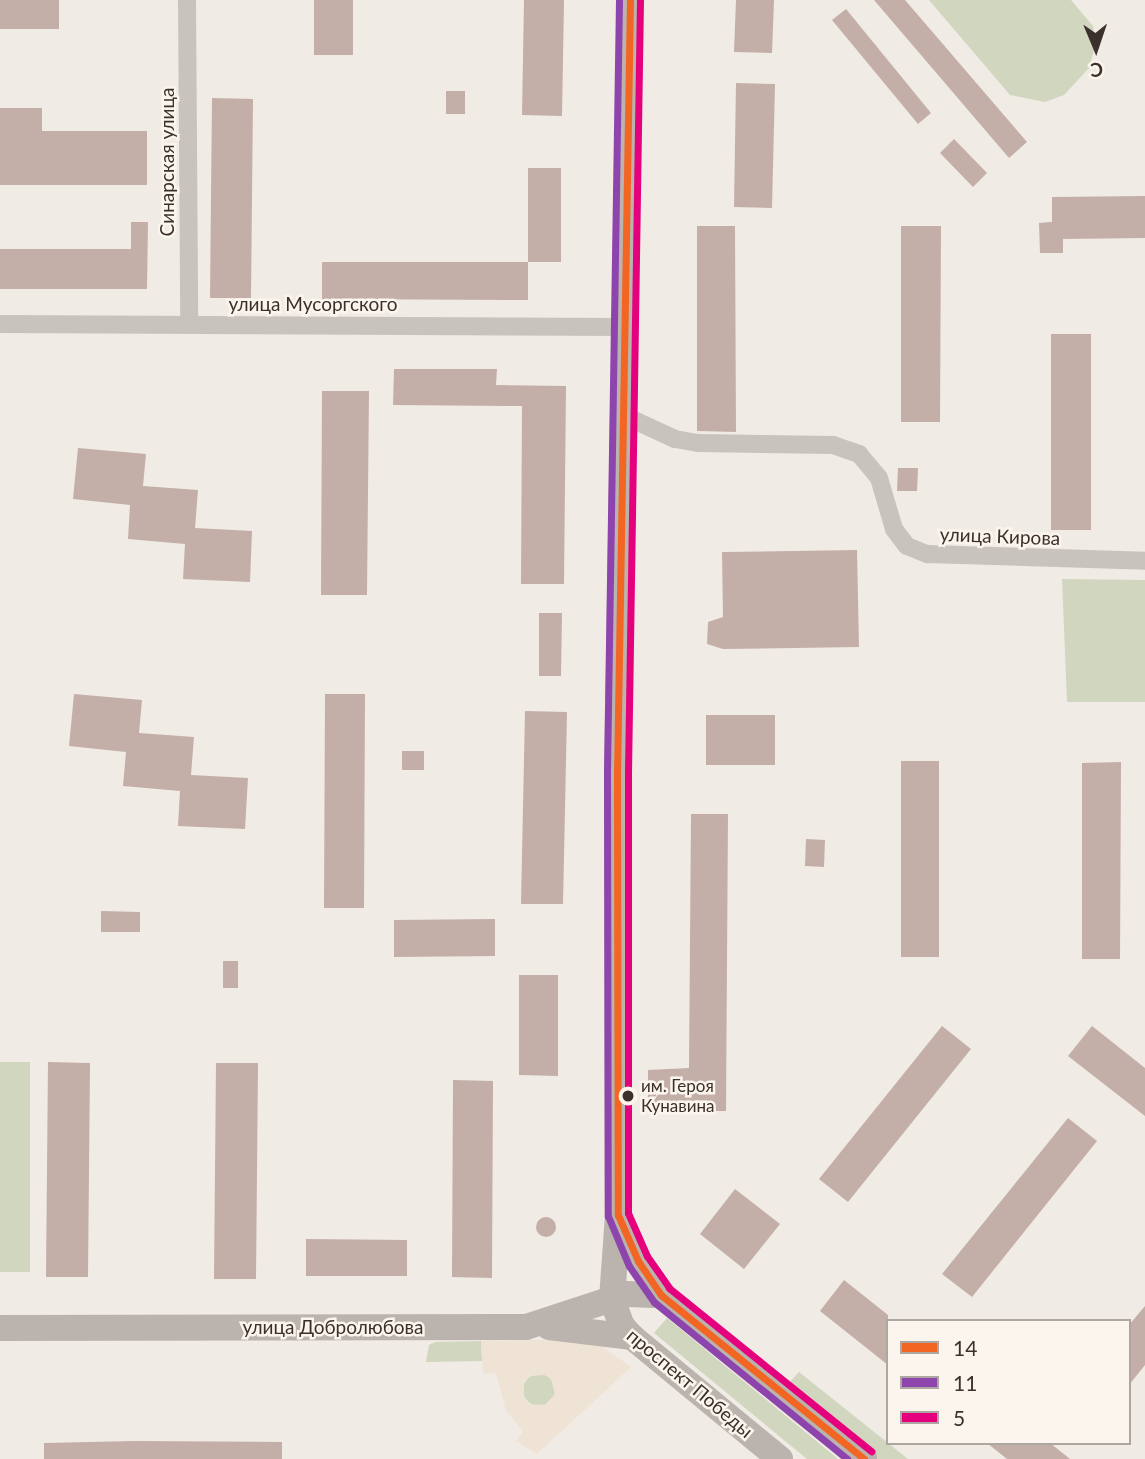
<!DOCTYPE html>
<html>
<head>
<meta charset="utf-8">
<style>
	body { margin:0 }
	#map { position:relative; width:1145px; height:1459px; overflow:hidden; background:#f0ebe5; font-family:Lato,sans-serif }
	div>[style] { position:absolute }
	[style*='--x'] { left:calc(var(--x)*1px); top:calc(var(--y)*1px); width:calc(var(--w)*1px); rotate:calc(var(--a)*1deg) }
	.green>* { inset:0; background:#d1d6bf }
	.round { border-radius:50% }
	.plaza>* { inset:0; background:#eee3d5 }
	.building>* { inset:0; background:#c3afa7 }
	.street>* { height:18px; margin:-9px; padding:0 9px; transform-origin:9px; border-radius:9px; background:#c9c3be }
	.secondary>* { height:26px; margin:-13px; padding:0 13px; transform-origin:13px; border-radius:13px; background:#bab3ae }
	.bus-1>* { height:7px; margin:-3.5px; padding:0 3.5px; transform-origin:3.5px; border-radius:3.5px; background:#f26522 }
	.bus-2>* { height:7px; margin:-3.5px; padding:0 3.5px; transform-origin:3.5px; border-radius:3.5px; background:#8e44ad }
	.bus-3>* { height:7px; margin:-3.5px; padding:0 3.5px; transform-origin:3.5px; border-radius:3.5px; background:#e5007d }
	.dots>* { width:19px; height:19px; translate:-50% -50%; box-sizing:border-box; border:4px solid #fbf5ee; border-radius:50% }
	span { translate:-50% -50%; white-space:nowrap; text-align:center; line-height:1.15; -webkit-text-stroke:5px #fbf5ee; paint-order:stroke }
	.bus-label { font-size:17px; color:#3b302b }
	.left { translate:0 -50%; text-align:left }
	.street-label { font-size:19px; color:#3b302b }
	.legend { position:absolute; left:886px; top:1319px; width:245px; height:126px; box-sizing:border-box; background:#fbf5ee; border:2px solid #aea6a0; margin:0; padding:9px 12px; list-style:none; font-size:21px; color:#3b302b }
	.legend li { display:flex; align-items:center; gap:14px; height:35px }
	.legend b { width:35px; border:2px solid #aea6a0 }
	.north { position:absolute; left:1061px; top:14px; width:70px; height:70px; -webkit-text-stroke:5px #fbf5ee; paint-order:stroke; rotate:178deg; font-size:19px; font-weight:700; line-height:28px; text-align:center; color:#3b302b }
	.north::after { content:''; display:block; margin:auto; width:24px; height:32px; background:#3b302b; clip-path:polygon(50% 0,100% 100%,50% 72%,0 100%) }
</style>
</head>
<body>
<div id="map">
	<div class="green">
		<div style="clip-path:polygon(929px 0,1071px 0,1093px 26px,1095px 47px,1089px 68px,1064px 95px,1045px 102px,1010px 95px)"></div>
		<div style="clip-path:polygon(1062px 579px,1145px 580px,1145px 702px,1067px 702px)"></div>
		<div style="clip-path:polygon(30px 1062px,30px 1272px,0 1272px,0 1062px)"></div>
		<div style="clip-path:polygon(667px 1318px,838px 1459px,807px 1459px,654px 1333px)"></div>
		<div style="clip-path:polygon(481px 1341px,482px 1361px,426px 1362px,429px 1345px,435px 1342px)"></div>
		<div style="clip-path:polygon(799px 1372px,888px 1443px,908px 1459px,878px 1459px,787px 1385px)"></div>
		<div class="round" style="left:523px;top:1374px;width:32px;height:32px"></div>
	</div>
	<div class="plaza">
		<div style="clip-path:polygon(evenodd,578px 1339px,596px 1342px,631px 1367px,537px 1454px,516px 1441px,523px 1431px,506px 1411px,496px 1373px,483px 1374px,481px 1341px,578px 1339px,545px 1375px,551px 1379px,555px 1394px,545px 1405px,529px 1404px,524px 1397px,524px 1382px,530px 1376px,545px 1375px)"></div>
	</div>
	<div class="building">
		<div style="clip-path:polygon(0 0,59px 0,59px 29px,0 29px)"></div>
		<div style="clip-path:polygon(314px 0,353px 0,353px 55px,314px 55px)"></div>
		<div style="clip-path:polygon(524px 0,564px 0,562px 116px,522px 115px)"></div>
		<div style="clip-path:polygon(736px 0,774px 0,772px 53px,734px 52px)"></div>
		<div style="clip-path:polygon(874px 0,905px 0,1027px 142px,1009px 158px)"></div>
		<div style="clip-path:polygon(846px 9px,931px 113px,918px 124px,832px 20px)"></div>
		<div style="clip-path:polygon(736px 83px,775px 84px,772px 208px,734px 207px)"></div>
		<div style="clip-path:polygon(446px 91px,465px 91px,465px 114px,446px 114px)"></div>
		<div style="clip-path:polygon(212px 98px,253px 99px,251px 298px,210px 298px)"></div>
		<div style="clip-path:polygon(0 108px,42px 108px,42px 131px,147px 131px,147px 185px,0 185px)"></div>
		<div style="clip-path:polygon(954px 139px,987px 173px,973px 187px,940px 153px)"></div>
		<div style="clip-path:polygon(528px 168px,561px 168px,561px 262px,528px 262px)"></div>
		<div style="clip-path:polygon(1145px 196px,1145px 238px,1063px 239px,1063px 253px,1040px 253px,1039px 223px,1052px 222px,1052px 197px)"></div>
		<div style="clip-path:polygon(131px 222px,148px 222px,147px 289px,0 289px,0 249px,131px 249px)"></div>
		<div style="clip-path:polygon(697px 226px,735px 226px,736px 432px,697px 431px)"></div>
		<div style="clip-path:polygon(901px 226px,941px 226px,940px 422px,901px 422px)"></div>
		<div style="clip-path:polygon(322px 262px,528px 262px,528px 300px,322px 299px)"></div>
		<div style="clip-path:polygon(1051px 334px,1091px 334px,1091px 530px,1051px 530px)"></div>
		<div style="clip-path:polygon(394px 369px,497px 369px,496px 385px,566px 386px,564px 584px,521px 584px,522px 406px,393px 405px)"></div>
		<div style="clip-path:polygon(322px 391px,369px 391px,367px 595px,321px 595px)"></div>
		<div style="clip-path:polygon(78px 448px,146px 454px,143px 486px,198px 490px,195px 528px,252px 531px,250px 582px,183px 579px,185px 544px,128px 539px,130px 505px,73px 499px)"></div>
		<div style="clip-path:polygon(898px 468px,918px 468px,917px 491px,897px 491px)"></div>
		<div style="clip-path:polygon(857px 550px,859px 647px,723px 649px,707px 644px,708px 622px,723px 617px,722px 552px)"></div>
		<div style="clip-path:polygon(539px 613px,562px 613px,561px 676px,539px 676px)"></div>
		<div style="clip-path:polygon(74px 694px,142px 700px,139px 733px,194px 737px,191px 775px,248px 778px,245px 829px,178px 826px,180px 791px,123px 786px,126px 752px,69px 746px)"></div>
		<div style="clip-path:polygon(325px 694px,365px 694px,364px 908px,324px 908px)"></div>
		<div style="clip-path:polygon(525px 711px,567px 712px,563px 904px,521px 904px)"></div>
		<div style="clip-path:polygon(706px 715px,775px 715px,775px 765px,706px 765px)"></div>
		<div style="clip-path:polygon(402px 751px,424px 751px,424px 770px,402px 770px)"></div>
		<div style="clip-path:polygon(901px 761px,939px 761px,939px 957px,901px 957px)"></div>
		<div style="clip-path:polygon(1121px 762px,1120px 959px,1082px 959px,1082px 763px)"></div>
		<div style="clip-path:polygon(691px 814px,728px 814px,726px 1111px,648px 1111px,648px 1070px,689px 1068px)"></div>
		<div style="clip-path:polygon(806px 839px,825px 840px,824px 867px,805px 866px)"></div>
		<div style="clip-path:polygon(101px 911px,140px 912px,140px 932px,101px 932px)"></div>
		<div style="clip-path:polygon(495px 919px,495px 956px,394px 957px,394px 920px)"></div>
		<div style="clip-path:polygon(223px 961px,238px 961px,238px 988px,223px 988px)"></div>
		<div style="clip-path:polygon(519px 975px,558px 975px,558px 1076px,519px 1075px)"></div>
		<div style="clip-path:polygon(942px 1026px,971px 1049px,848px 1202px,819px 1179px)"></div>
		<div style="clip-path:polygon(1092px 1026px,1145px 1068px,1145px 1116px,1068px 1056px)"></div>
		<div style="clip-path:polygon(48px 1062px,90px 1063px,88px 1277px,46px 1277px)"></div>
		<div style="clip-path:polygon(216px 1063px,258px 1063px,256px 1279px,214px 1279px)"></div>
		<div style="clip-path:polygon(453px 1080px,493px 1081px,492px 1278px,452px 1277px)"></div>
		<div style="clip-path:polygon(1068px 1118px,1097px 1141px,972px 1297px,942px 1274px)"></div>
		<div style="clip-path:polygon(735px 1189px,780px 1224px,744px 1269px,700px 1234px)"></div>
		<div class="round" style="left:536px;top:1217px;width:20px;height:20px"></div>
		<div style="clip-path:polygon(306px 1239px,407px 1240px,407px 1276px,306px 1276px)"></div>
		<div style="clip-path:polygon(844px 1280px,888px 1315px,888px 1365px,820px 1311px)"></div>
		<div style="clip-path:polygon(1145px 1306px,1145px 1365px,1129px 1385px,1129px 1325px)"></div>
		<div style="clip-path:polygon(134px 1441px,282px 1442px,282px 1459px,44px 1459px,44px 1443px)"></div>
		<div style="clip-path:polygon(987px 1443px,1050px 1443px,1070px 1459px,1007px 1459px)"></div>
	</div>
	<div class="street">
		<div style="--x:187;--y:0;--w:324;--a:89.6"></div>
		<div style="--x:0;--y:324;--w:625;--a:0.28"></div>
		<div style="--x:625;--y:416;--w:55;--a:24.7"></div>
		<div style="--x:675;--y:439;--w:23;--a:10"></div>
		<div style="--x:698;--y:443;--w:135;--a:0.8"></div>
		<div style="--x:833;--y:445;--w:28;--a:19"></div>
		<div style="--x:859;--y:454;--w:31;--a:50"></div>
		<div style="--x:879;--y:478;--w:53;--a:73.6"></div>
		<div style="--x:894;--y:529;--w:21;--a:53"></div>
		<div style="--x:907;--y:546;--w:22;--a:22"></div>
		<div style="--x:927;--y:554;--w:218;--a:1.8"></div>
	</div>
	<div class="secondary">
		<div style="--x:630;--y:0;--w:773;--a:90.96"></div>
		<div style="--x:617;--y:773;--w:442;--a:89.9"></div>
		<div style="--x:618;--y:1215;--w:84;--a:94.1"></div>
		<div style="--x:612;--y:1299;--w:29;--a:70"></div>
		<div style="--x:622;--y:1326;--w:15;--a:48"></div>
		<div style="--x:632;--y:1337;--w:192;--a:39.5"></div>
		<div style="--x:620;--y:1220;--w:45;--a:66.3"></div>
		<div style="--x:638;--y:1261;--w:41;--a:55.9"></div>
		<div style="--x:661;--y:1295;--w:261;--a:38.9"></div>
		<div style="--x:549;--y:1327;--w:84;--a:6.9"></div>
		<div style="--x:0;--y:1328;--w:526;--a:-0.11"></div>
		<div style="--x:526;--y:1327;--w:106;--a:-18.1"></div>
		<div style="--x:627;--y:1294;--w:34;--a:2"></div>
	</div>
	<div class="bus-1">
		<div style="--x:630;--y:0;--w:773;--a:90.96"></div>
		<div style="--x:617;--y:773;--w:442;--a:89.9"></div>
		<div style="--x:618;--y:1215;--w:50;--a:66.5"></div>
		<div style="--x:638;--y:1261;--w:41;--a:55.9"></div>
		<div style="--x:661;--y:1295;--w:261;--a:38.9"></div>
	</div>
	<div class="bus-2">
		<div style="--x:619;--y:0;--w:773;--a:90.89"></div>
		<div style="--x:607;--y:773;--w:443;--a:89.9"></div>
		<div style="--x:608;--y:1216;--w:54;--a:67.2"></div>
		<div style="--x:629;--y:1266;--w:44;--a:55.2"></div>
		<div style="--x:654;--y:1302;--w:249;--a:39.1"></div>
	</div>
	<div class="bus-3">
		<div style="--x:640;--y:0;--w:773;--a:90.89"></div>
		<div style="--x:628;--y:773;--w:440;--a:90"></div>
		<div style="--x:628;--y:1213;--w:47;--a:66.2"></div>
		<div style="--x:647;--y:1256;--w:39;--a:55"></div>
		<div style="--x:669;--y:1288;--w:260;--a:38.9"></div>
	</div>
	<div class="dots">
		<div style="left:628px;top:1096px;background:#3b302b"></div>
	</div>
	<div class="bus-label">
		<span class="left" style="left:641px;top:1096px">им. Героя<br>Кунавина</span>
	</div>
	<div class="street-label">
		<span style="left:167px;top:162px;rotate:-90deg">Синарская улица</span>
		<span style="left:313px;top:304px">улица Мусоргского</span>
		<span style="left:1000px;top:536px;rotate:2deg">улица Кирова</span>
		<span style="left:333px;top:1327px">улица Добролюбова</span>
		<span style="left:690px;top:1383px;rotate:40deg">проспект Победы</span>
	</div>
	<ul class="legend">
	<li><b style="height:9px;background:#f26522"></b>14</li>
	<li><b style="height:9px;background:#8e44ad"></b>11</li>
	<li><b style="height:9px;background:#e5007d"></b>5</li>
	</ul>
	<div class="north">С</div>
</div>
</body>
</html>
